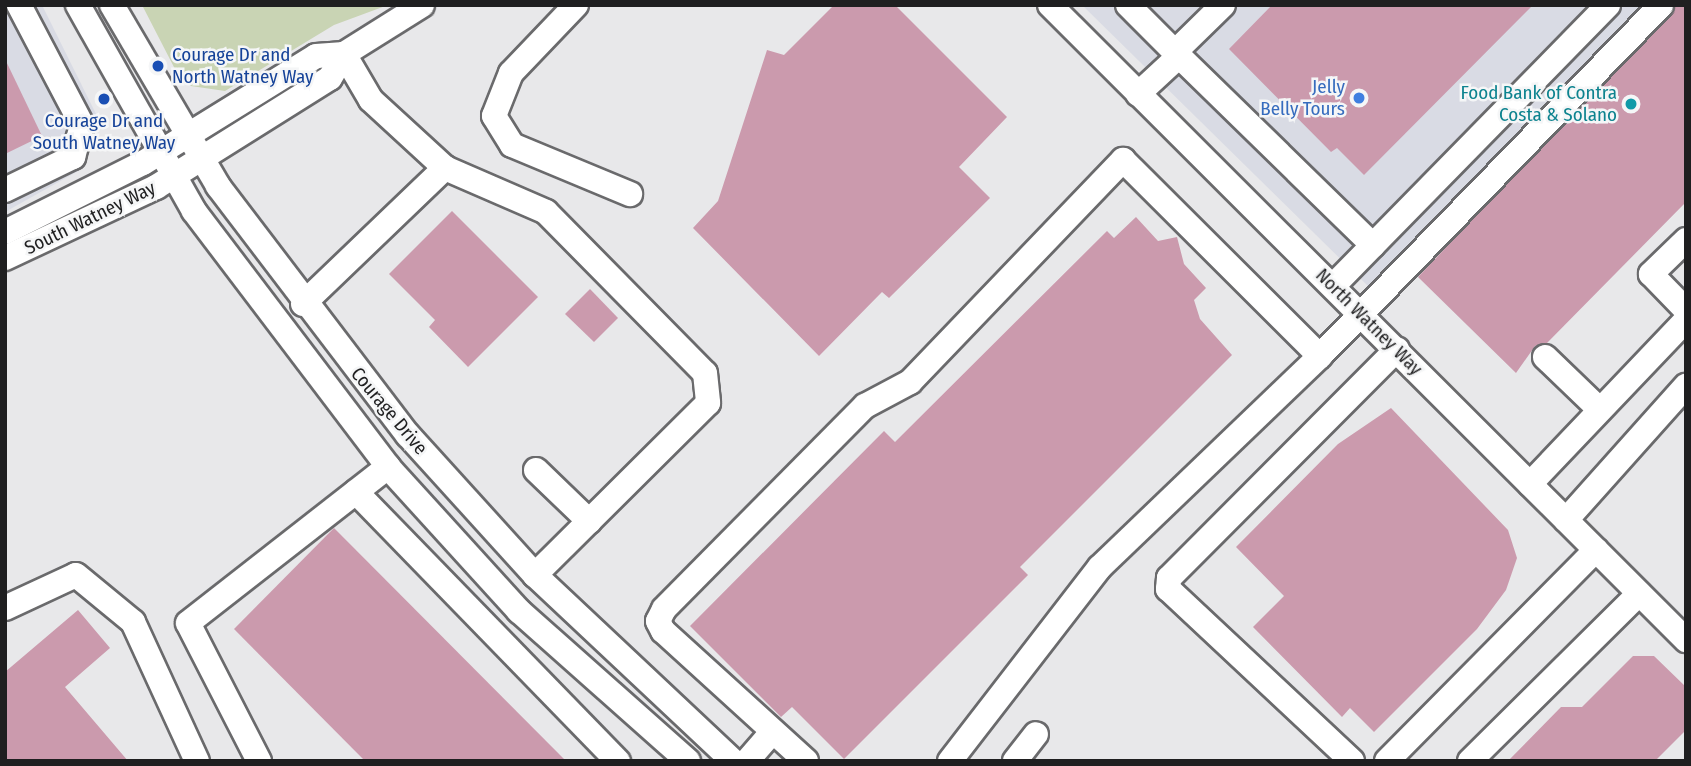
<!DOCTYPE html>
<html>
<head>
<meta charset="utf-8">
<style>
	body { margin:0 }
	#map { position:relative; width:1691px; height:766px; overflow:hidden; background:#e8e8ea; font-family:"Fira Sans Condensed",sans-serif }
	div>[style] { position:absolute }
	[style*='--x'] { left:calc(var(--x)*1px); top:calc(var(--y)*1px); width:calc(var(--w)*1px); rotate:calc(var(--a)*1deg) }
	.built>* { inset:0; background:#d9dbe4 }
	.green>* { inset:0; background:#c9d4b4 }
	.building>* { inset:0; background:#cb9aad }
	.roads { filter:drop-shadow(2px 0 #6a6a6c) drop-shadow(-2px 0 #6a6a6c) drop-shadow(0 2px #6a6a6c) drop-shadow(0 -2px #6a6a6c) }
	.minor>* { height:24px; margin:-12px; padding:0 12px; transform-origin:12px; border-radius:12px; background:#fff }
	.dots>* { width:19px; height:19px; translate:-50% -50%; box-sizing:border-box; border:4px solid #f5f6f7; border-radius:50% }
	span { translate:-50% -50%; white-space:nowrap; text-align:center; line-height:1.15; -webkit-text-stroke:5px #f5f6f7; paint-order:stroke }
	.transit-label { font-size:19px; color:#164399 }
	.left { translate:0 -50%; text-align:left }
	.shop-label { font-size:19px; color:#366cbe }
	.right { translate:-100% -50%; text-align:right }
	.culture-label { font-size:19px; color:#0d838f }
	.street-label { font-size:19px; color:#1f1f20 }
	.frame { position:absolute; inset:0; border:7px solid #1f1f20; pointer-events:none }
</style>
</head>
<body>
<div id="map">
	<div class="built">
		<div style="clip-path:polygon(5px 5px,42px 5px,99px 120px,80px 170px,5px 212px)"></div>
		<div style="clip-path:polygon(1082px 5px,1649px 5px,1371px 289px)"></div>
	</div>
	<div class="green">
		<div style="clip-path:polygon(142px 5px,388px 5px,334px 25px,225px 91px,191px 86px,176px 71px)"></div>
	</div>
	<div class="building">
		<div style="clip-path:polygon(834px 5px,895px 5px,1007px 117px,959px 167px,990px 198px,889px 298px,882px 292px,819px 356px,693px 228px,718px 201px,767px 50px,784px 55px)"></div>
		<div style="clip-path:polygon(1272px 5px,1533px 5px,1364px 175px,1337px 148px,1331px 152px,1229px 49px)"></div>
		<div style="clip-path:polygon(1675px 5px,1686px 5px,1686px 202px,1547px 343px,1535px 346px,1516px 373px,1418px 277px)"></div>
		<div style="clip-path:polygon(5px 59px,42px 136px,5px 154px)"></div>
		<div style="clip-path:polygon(452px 211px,538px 297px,468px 367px,429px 327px,435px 320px,389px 274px)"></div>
		<div style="clip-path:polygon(1136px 217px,1158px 241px,1177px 237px,1184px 264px,1206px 288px,1194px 300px,1200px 319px,1232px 355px,1020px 567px,1028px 575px,844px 759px,792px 707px,781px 717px,690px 626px,884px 431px,895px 442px,1107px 231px,1114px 238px)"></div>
		<div style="clip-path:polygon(590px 289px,618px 318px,594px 342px,565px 314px)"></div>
		<div style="clip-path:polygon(1391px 408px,1508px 530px,1517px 558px,1506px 590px,1477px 629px,1374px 732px,1350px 708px,1342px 717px,1253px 627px,1284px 596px,1236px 547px,1338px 444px)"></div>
		<div style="clip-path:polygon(334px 528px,566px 761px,365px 761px,234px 629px)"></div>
		<div style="clip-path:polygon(78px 610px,110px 648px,65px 687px,128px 761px,5px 761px,5px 672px)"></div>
		<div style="clip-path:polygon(1633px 656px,1654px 656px,1686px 687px,1686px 730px,1655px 761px,1508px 761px,1561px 707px,1582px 707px)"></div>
	</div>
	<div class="roads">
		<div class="minor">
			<div style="--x:78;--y:5;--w:236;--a:60.6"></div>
			<div style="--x:194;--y:211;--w:321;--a:52.8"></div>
			<div style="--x:388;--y:467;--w:195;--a:47.7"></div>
			<div style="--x:519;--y:611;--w:226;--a:41.6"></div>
			<div style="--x:112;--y:5;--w:210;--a:59.6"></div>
			<div style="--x:218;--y:186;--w:313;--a:52.7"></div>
			<div style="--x:408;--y:435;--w:189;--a:47.8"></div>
			<div style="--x:535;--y:575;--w:272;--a:43.2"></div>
			<div style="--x:576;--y:5;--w:94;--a:133.7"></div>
			<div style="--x:511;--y:73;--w:46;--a:111.6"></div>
			<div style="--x:494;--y:116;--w:34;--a:58"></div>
			<div style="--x:512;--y:145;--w:128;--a:22.6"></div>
			<div style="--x:1050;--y:5;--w:899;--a:44.95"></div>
			<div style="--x:1128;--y:5;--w:72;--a:45"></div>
			<div style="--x:1175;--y:52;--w:67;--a:-44.4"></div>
			<div style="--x:344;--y:54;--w:53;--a:59.6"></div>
			<div style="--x:371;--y:100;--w:100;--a:42.6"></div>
			<div style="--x:1138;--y:94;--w:56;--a:-42.8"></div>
			<div style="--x:1179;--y:56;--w:271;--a:44.3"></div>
			<div style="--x:5;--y:190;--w:76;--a:-25.9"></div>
			<div style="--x:73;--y:157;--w:33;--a:-74"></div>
			<div style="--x:82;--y:125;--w:136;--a:-117.7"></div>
			<div style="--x:5;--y:232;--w:154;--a:-26.6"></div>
			<div style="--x:143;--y:163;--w:203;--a:-31.7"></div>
			<div style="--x:316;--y:56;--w:28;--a:-4"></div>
			<div style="--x:344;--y:54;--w:92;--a:-32.1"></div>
			<div style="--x:1686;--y:240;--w:49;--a:135.8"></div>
			<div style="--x:1651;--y:274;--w:50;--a:45.8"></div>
			<div style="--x:5;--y:258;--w:167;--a:-25.2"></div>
			<div style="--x:156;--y:187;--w:205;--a:-32.1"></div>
			<div style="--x:330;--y:78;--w:28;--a:-60"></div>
			<div style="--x:1333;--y:286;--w:393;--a:-45.6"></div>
			<div style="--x:303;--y:304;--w:197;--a:-43.8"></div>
			<div style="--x:445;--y:168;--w:110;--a:23.5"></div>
			<div style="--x:546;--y:212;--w:226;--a:45.4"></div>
			<div style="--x:705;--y:373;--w:30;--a:84"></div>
			<div style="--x:708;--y:403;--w:244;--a:135.2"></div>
			<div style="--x:1545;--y:357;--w:76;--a:43.9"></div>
			<div style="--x:536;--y:470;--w:74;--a:43.9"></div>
			<div style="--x:1530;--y:484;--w:226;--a:-46.4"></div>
			<div style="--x:356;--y:492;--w:376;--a:45.8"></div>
			<div style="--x:1566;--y:520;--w:180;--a:-48.2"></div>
			<div style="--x:5;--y:608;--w:78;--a:-24.9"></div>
			<div style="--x:76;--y:575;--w:74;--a:39.5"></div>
			<div style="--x:133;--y:622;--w:153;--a:65.3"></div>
			<div style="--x:259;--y:761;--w:155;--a:-117.2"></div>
			<div style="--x:188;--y:623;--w:254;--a:-38"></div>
			<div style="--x:747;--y:761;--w:37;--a:-49"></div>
			<div style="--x:806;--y:761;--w:193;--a:-137.7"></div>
			<div style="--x:663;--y:631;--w:11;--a:-117"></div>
			<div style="--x:658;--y:621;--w:13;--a:-63"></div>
			<div style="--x:664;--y:609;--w:286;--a:-45.3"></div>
			<div style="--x:865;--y:406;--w:51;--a:-28.1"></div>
			<div style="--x:910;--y:382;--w:308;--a:-46.2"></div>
			<div style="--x:1123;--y:160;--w:278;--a:44.9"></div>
			<div style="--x:950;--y:761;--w:245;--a:-52.3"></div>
			<div style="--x:1100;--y:567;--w:305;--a:-43.8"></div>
			<div style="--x:1320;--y:356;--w:489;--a:-45.8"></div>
			<div style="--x:1015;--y:761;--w:34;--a:-52"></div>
			<div style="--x:1352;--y:761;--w:252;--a:-136.9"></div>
			<div style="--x:1168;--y:589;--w:11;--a:-85"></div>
			<div style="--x:1169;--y:578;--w:323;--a:-45.1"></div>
			<div style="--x:1387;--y:761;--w:297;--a:-45.3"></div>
			<div style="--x:1470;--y:761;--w:238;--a:-44.7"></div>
		</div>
	</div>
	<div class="dots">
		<div style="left:158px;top:66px;background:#1a4fb4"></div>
		<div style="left:1359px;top:98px;background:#3f7fe0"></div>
		<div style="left:104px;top:99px;background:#1a4fb4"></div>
		<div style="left:1631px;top:104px;background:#0f9aa8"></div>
	</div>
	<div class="transit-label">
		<span class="left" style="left:172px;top:66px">Courage Dr and<br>North Watney Way</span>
		<span style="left:104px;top:132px">Courage Dr and<br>South Watney Way</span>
	</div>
	<div class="shop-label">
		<span class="right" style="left:1345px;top:98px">Jelly<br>Belly Tours</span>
	</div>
	<div class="culture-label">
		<span class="right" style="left:1617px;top:104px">Food Bank of Contra<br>Costa &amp; Solano</span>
	</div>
	<div class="street-label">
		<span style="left:90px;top:218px;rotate:-26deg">South Watney Way</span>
		<span style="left:1369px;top:322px;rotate:45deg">North Watney Way</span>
		<span style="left:389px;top:411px;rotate:50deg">Courage Drive</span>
	</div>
	<div class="frame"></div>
</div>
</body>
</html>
